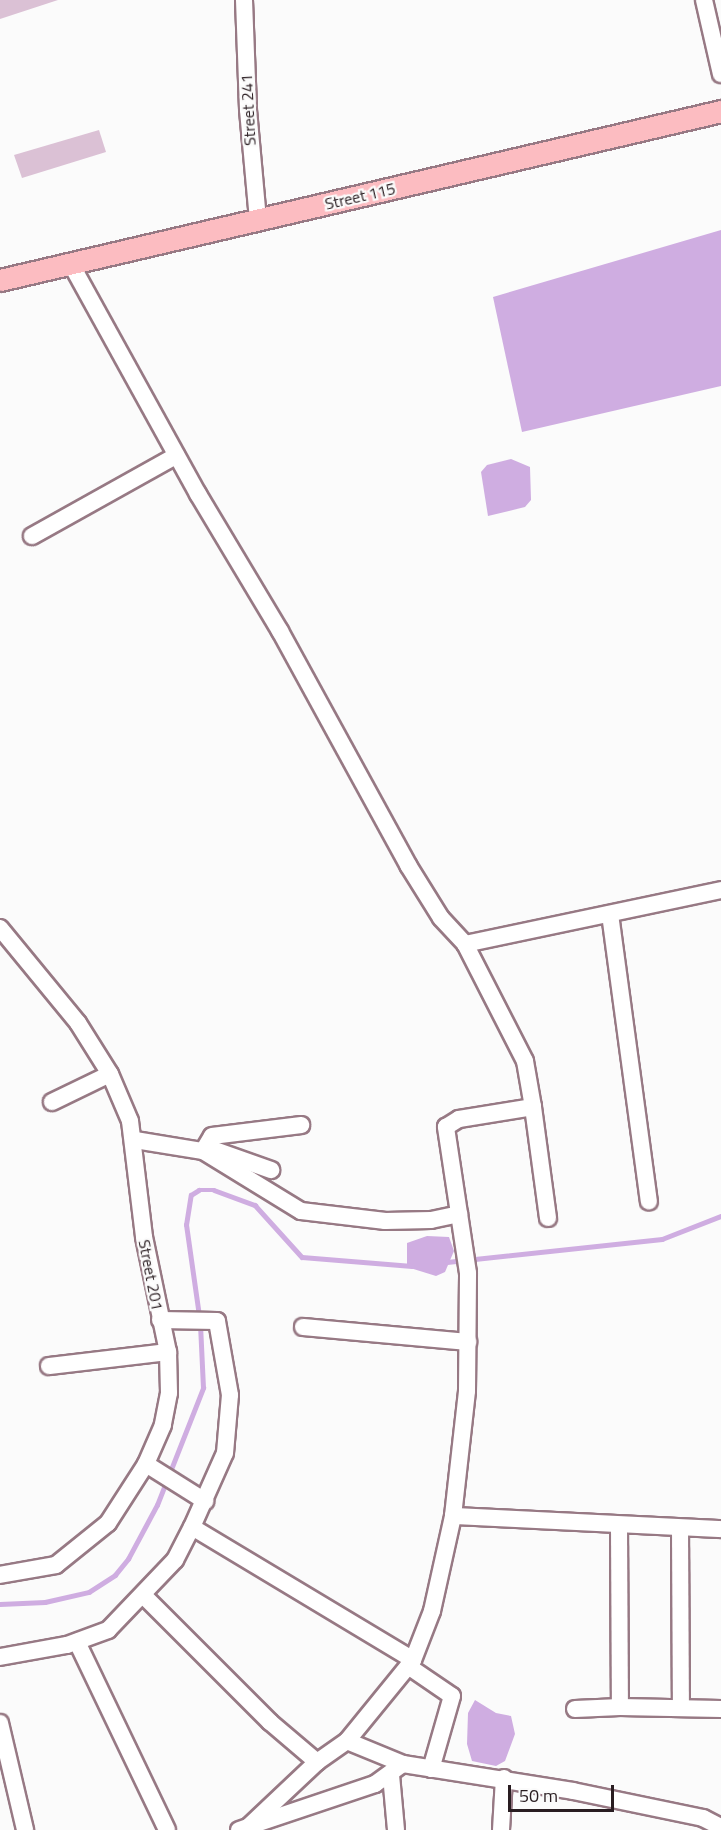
<!DOCTYPE html>
<html>
<head>
<meta charset="utf-8">
<style>
	body { margin:0 }
	#map { position:relative; width:721px; height:1830px; overflow:hidden; background:#fbfbfb; font-family:"Titillium Web",sans-serif }
	div>[style] { position:absolute }
	[style*='--x'] { left:calc(var(--x)*1px); top:calc(var(--y)*1px); width:calc(var(--w)*1px); rotate:calc(var(--a)*1deg) }
	.water>* { inset:0; background:#cfade1 }
	.stream>* { height:4.5px; margin:-2.25px; padding:0 2.25px; transform-origin:2.25px; border-radius:2.25px; background:#cfade1 }
	.building>* { inset:0; background:#dbc1d5 }
	.roads { filter:drop-shadow(2px 0 #977984) drop-shadow(-2px 0 #977984) drop-shadow(0 2px #977984) drop-shadow(0 -2px #977984) }
	.minor>* { height:16px; margin:-8px; padding:0 8px; transform-origin:8px; border-radius:8px; background:#fff }
	.major>* { height:21px; margin:-10.5px; padding:0 10.5px; transform-origin:10.5px; border-radius:10.5px; background:#fcbcc1 }
	span { translate:-50% -50%; white-space:nowrap; text-align:center; line-height:1.15; -webkit-text-stroke:4.5px #fbfbfb; paint-order:stroke }
	.street-label { font-size:16px; color:#291d21 }
	.scale { position:absolute; left:508px; top:1785px; width:106px; height:27px; box-sizing:border-box; border:3px solid #291d21; border-top:0; padding-left:8px; font-size:18px; line-height:21px; white-space:nowrap; color:#291d21; -webkit-text-stroke:4px #fbfbfb; paint-order:stroke }
</style>
</head>
<body>
<div id="map">
	<div class="water">
		<div style="clip-path:polygon(721px 230px,721px 386px,522px 432px,493px 297px)"></div>
		<div style="clip-path:polygon(511px 459px,530px 467px,531px 500px,525px 507px,488px 516px,481px 472px,487px 465px)"></div>
		<div style="clip-path:polygon(427px 1236px,449px 1237px,454px 1251px,445px 1272px,436px 1276px,407px 1267px,407px 1243px)"></div>
		<div style="clip-path:polygon(475px 1700px,496px 1713px,511px 1716px,515px 1734px,505px 1761px,496px 1766px,472px 1761px,467px 1744px,468px 1713px)"></div>
	</div>
	<div class="stream">
		<div style="--x:447;--y:1262;--w:216;--a:-6.1"></div>
		<div style="--x:662;--y:1239;--w:63;--a:-21.3"></div>
		<div style="--x:199;--y:1316;--w:92;--a:-98.1"></div>
		<div style="--x:186;--y:1225;--w:30;--a:-81"></div>
		<div style="--x:191;--y:1195;--w:9;--a:-32"></div>
		<div style="--x:199;--y:1190;--w:15;--a:0"></div>
		<div style="--x:214;--y:1190;--w:44;--a:20.1"></div>
		<div style="--x:255;--y:1205;--w:70;--a:47.9"></div>
		<div style="--x:302;--y:1257;--w:110;--a:4.7"></div>
		<div style="--x:0;--y:1604;--w:45;--a:-2.5"></div>
		<div style="--x:45;--y:1602;--w:45;--a:-12.8"></div>
		<div style="--x:89;--y:1592;--w:31;--a:-33"></div>
		<div style="--x:115;--y:1575;--w:21;--a:-51"></div>
		<div style="--x:128;--y:1559;--w:61;--a:-61.8"></div>
		<div style="--x:157;--y:1505;--w:126;--a:-68.5"></div>
		<div style="--x:203;--y:1388;--w:63;--a:-92.7"></div>
	</div>
	<div class="building">
		<div style="clip-path:polygon(0 0,58px 0,0 19px)"></div>
		<div style="clip-path:polygon(99px 130px,106px 152px,22px 178px,14px 155px)"></div>
	</div>
	<div class="roads">
		<div class="minor">
			<div style="--x:244;--y:0;--w:110;--a:87.9"></div>
			<div style="--x:248;--y:110;--w:110;--a:84.8"></div>
			<div style="--x:704;--y:0;--w:76;--a:77.1"></div>
			<div style="--x:71;--y:264;--w:263;--a:61.1"></div>
			<div style="--x:198;--y:494;--w:160;--a:59.1"></div>
			<div style="--x:280;--y:631;--w:267;--a:61.3"></div>
			<div style="--x:408;--y:865;--w:62;--a:58.1"></div>
			<div style="--x:441;--y:918;--w:35;--a:47"></div>
			<div style="--x:465;--y:944;--w:262;--a:-11.9"></div>
			<div style="--x:32;--y:536;--w:165;--a:-29.1"></div>
			<div style="--x:610;--y:914;--w:290;--a:82.3"></div>
			<div style="--x:0;--y:928;--w:123;--a:50.6"></div>
			<div style="--x:78;--y:1023;--w:60;--a:57.9"></div>
			<div style="--x:110;--y:1074;--w:51;--a:66.9"></div>
			<div style="--x:130;--y:1121;--w:117;--a:83.1"></div>
			<div style="--x:144;--y:1237;--w:117;--a:78.2"></div>
			<div style="--x:168;--y:1352;--w:41;--a:88.6"></div>
			<div style="--x:169;--y:1393;--w:33;--a:101"></div>
			<div style="--x:163;--y:1425;--w:43;--a:113.6"></div>
			<div style="--x:146;--y:1464;--w:70;--a:122.8"></div>
			<div style="--x:108;--y:1523;--w:67;--a:141.1"></div>
			<div style="--x:56;--y:1565;--w:57;--a:169.9"></div>
			<div style="--x:52;--y:1102;--w:64;--a:-25.8"></div>
			<div style="--x:533;--y:1107;--w:112;--a:82.3"></div>
			<div style="--x:135;--y:1140;--w:69;--a:9.2"></div>
			<div style="--x:203;--y:1151;--w:115;--a:31.5"></div>
			<div style="--x:301;--y:1211;--w:85;--a:6.8"></div>
			<div style="--x:385;--y:1221;--w:46;--a:-1.2"></div>
			<div style="--x:431;--y:1220;--w:29;--a:-12"></div>
			<div style="--x:212;--y:1149;--w:63;--a:19.6"></div>
			<div style="--x:203;--y:1151;--w:17;--a:-59"></div>
			<div style="--x:212;--y:1136;--w:90;--a:-7"></div>
			<div style="--x:303;--y:1327;--w:166;--a:5.2"></div>
			<div style="--x:49;--y:1366;--w:120;--a:-6.7"></div>
			<div style="--x:146;--y:1464;--w:70;--a:32.1"></div>
			<div style="--x:453;--y:1516;--w:268;--a:2.8"></div>
			<div style="--x:192;--y:1527;--w:258;--a:31"></div>
			<div style="--x:619;--y:1527;--w:180;--a:89.7"></div>
			<div style="--x:620;--y:1707;--w:101;--a:1.1"></div>
			<div style="--x:680;--y:1529;--w:179;--a:89.7"></div>
			<div style="--x:143;--y:1595;--w:180;--a:45"></div>
			<div style="--x:270;--y:1722;--w:62;--a:40.4"></div>
			<div style="--x:77;--y:1642;--w:208;--a:64.4"></div>
			<div style="--x:0;--y:1657;--w:68;--a:-10.2"></div>
			<div style="--x:67;--y:1645;--w:44;--a:-20.1"></div>
			<div style="--x:108;--y:1630;--w:97;--a:-46.3"></div>
			<div style="--x:175;--y:1560;--w:37;--a:-63"></div>
			<div style="--x:192;--y:1527;--w:81;--a:-66"></div>
			<div style="--x:225;--y:1453;--w:58;--a:-85.1"></div>
			<div style="--x:230;--y:1395;--w:75;--a:-100"></div>
			<div style="--x:217;--y:1321;--w:57;--a:-179"></div>
			<div style="--x:408;--y:1666;--w:53;--a:34.3"></div>
			<div style="--x:452;--y:1696;--w:76;--a:106"></div>
			<div style="--x:575;--y:1709;--w:45;--a:-2.5"></div>
			<div style="--x:0;--y:1723;--w:110;--a:76.8"></div>
			<div style="--x:347;--y:1741;--w:61;--a:22.3"></div>
			<div style="--x:403;--y:1764;--w:172;--a:9"></div>
			<div style="--x:573;--y:1791;--w:133;--a:11.7"></div>
			<div style="--x:703;--y:1818;--w:20;--a:27"></div>
			<div style="--x:391;--y:1775;--w:55;--a:84.8"></div>
			<div style="--x:253;--y:1825;--w:129;--a:-18.6"></div>
			<div style="--x:375;--y:1784;--w:34;--a:-36"></div>
			<div style="--x:239;--y:1830;--w:9;--a:-18"></div>
			<div style="--x:248;--y:1827;--w:95;--a:-43.3"></div>
			<div style="--x:317;--y:1762;--w:37;--a:-35"></div>
			<div style="--x:347;--y:1741;--w:104;--a:-50.8"></div>
			<div style="--x:413;--y:1660;--w:53;--a:-68.8"></div>
			<div style="--x:432;--y:1611;--w:97;--a:-77.5"></div>
			<div style="--x:453;--y:1516;--w:126;--a:-83.6"></div>
			<div style="--x:467;--y:1391;--w:118;--a:-89.5"></div>
			<div style="--x:468;--y:1273;--w:148;--a:-98.6"></div>
			<div style="--x:446;--y:1127;--w:15;--a:-32"></div>
			<div style="--x:459;--y:1119;--w:75;--a:-9.2"></div>
			<div style="--x:533;--y:1107;--w:47;--a:-99.9"></div>
			<div style="--x:525;--y:1061;--w:131;--a:-117.1"></div>
			<div style="--x:501;--y:1830;--w:52;--a:-86.7"></div>
		</div>
		<div class="major">
			<div style="--x:0;--y:280;--w:741;--a:-13.19"></div>
		</div>
	</div>
	<div class="street-label">
		<span style="left:248px;top:110px;rotate:-93deg">Street 241</span>
		<span style="left:360px;top:196px;rotate:-13deg">Street 115</span>
		<span style="left:151px;top:1275px;rotate:79deg">Street 201</span>
	</div>
	<div class="scale">50 m</div>
</div>
</body>
</html>
